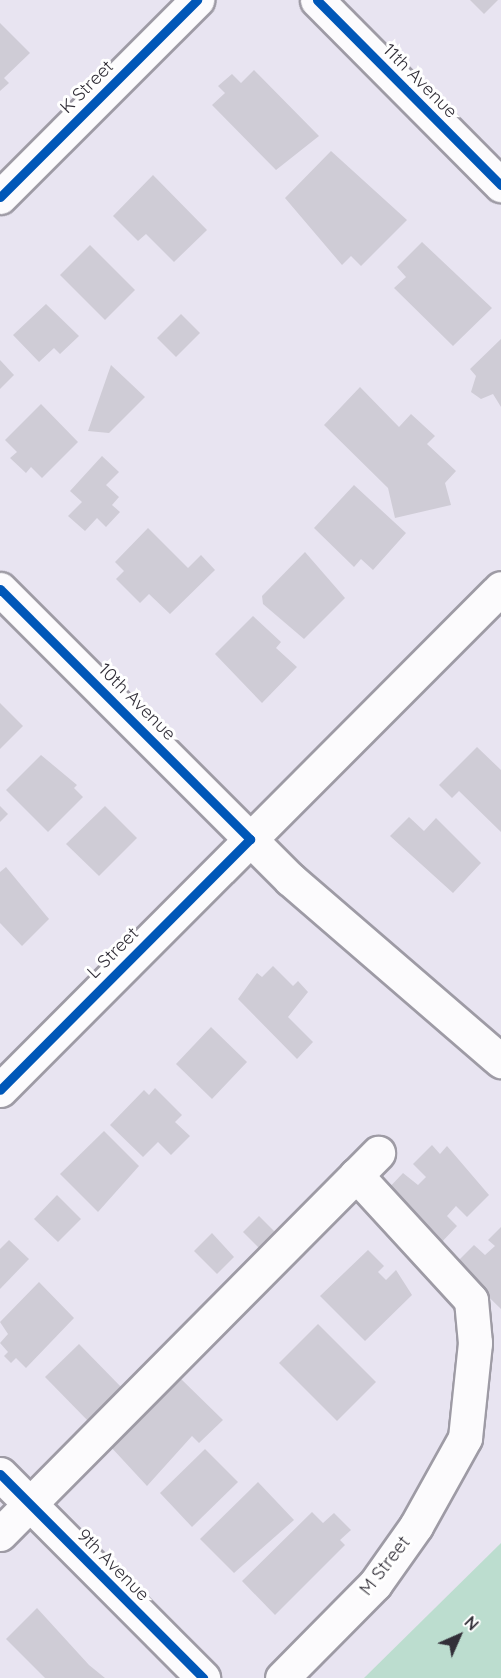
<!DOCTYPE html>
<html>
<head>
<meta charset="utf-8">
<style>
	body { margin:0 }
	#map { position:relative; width:501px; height:1678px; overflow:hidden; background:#e8e4f1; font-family:Quicksand,sans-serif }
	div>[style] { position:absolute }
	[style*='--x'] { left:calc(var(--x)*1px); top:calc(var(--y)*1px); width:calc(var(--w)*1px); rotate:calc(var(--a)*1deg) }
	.green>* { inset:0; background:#bcddcf }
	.building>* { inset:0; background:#cfccd6 }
	.roads { filter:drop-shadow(2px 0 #9e9ba5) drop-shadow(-2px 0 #9e9ba5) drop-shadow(0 2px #9e9ba5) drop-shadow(0 -2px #9e9ba5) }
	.minor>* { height:33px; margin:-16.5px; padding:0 16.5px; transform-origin:16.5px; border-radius:16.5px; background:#fcfbfd }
	.cycleway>* { height:9px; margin:-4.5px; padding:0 4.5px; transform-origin:4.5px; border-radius:4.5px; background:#0057b8 }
	span { translate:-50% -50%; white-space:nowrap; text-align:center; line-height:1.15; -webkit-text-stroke:6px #fff; paint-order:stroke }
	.street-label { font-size:18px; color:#322f38 }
	.north { position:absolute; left:429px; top:1606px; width:60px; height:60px; -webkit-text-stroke:4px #fff; paint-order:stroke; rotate:45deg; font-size:16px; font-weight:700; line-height:24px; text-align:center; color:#322f38 }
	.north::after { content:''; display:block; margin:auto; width:21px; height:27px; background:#322f38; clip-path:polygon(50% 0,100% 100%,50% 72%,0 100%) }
</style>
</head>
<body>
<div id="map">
	<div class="green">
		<div style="clip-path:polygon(501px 1543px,501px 1678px,364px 1678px)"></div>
	</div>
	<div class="building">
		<div style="clip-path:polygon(470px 0,498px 0,484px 14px)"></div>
		<div style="clip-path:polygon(0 23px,30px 53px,4px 78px,9px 83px,0 91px)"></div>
		<div style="clip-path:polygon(254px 70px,319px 136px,276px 170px,212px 105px,225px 93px,218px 86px,232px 74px,241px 83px)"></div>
		<div style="clip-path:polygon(331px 151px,407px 220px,361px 266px,351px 256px,342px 265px,285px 198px)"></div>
		<div style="clip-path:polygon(153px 175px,207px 230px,174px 262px,146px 234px,138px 241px,113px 216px)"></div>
		<div style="clip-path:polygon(422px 242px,492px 308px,453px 346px,394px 288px,406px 277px,397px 267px)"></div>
		<div style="clip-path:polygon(90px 245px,135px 290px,105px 320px,60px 275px)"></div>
		<div style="clip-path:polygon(46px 304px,79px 336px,60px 354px,54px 348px,39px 362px,13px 335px)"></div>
		<div style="clip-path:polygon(181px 314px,200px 333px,176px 357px,157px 338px)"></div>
		<div style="clip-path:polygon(501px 339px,501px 407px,493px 394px,481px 399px,471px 392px,476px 376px,470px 369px)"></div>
		<div style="clip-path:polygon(0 360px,14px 375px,0 389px)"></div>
		<div style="clip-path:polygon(111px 365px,145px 397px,109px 433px,88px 431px)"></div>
		<div style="clip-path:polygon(360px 387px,399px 427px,411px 414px,435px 436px,427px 444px,456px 471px,445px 483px,451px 505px,395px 518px,388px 488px,324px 425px)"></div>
		<div style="clip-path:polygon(41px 404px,78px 442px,42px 478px,31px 467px,26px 473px,10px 458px,17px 452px,5px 440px)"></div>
		<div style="clip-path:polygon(102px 456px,119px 472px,106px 485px,119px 497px,112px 505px,120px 512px,106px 527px,97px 518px,85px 531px,68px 516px,82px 502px,70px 491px)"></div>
		<div style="clip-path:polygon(354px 485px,406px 533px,373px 570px,361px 559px,354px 567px,314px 528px)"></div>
		<div style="clip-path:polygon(148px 528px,188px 568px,201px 555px,215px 570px,170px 614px,149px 594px,140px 603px,116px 579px,124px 571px,115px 562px)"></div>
		<div style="clip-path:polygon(305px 552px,345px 598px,304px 639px,263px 604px,262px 596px)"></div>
		<div style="clip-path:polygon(253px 616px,281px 642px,276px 648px,297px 667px,262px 703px,215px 654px)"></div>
		<div style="clip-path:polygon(0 703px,23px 726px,0 749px)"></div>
		<div style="clip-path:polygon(477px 747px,501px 770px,501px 832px,459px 791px,452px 798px,439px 785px)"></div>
		<div style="clip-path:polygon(41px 755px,77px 785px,74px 788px,83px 797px,48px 832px,6px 790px)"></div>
		<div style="clip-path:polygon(0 806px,8px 814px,0 822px)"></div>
		<div style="clip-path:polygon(105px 806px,137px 838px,99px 876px,66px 844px)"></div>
		<div style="clip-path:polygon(409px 817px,424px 831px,436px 818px,481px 863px,453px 893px,390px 836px)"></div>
		<div style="clip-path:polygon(6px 867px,49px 919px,22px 946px,0 923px,0 872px)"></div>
		<div style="clip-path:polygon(273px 966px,293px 986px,298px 981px,308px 992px,288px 1017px,313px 1042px,297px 1059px,238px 999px,257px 973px,262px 977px)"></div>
		<div style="clip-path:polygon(211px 1027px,247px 1062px,212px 1099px,176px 1064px)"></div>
		<div style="clip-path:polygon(155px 1088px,182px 1115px,175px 1122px,190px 1136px,171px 1155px,158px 1142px,143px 1157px,110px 1125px,144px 1090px,149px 1095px)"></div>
		<div style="clip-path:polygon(104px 1131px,139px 1166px,98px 1212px,60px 1174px)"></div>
		<div style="clip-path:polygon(432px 1145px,440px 1154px,447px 1146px,489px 1195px,467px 1217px,456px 1206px,447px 1216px,457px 1226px,438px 1246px,385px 1192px,403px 1173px,418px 1185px,426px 1177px,413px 1164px)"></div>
		<div style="clip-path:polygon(57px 1195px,81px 1219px,58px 1242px,34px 1219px)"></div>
		<div style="clip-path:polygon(259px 1216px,278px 1235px,262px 1251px,243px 1232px)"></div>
		<div style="clip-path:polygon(501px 1227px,501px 1309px,455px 1264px,474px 1245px,485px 1255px,495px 1246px,488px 1240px)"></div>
		<div style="clip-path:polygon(212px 1233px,234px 1257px,217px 1274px,194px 1251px)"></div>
		<div style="clip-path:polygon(9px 1240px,29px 1259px,0 1289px,0 1249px)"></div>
		<div style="clip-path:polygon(368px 1250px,384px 1266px,378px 1272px,386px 1280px,396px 1270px,412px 1295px,365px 1341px,320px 1296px)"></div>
		<div style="clip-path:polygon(39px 1282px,74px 1318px,26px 1368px,16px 1358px,11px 1363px,4px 1356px,8px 1352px,0 1343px,8px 1334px,0 1322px)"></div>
		<div style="clip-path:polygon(318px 1324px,376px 1382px,337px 1421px,279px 1363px)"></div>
		<div style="clip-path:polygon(79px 1344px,124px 1390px,90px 1423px,45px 1377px)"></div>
		<div style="clip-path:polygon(180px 1378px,223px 1420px,199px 1443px,192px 1436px,147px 1486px,110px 1446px)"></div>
		<div style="clip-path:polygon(205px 1449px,238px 1482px,192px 1527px,160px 1493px)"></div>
		<div style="clip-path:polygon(258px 1482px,294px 1520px,234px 1573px,200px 1539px)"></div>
		<div style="clip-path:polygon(312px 1512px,323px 1523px,334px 1513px,351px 1530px,340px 1540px,345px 1545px,275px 1615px,242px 1581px)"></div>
		<div style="clip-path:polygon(37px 1608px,89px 1665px,105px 1678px,45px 1678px,6px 1639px)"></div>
	</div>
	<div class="roads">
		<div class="minor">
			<div style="--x:317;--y:0;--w:261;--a:45.2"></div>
			<div style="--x:0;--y:197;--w:279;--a:-45"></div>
			<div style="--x:0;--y:589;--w:410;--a:45"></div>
			<div style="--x:290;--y:879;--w:279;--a:40.8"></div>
			<div style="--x:0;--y:1090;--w:709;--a:-45.06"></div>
			<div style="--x:0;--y:1474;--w:288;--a:45.1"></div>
			<div style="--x:0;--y:1534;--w:537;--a:-45.23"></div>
			<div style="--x:282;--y:1678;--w:132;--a:-45.3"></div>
			<div style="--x:375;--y:1584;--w:71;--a:-54.7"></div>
			<div style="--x:416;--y:1526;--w:101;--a:-60.9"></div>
			<div style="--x:465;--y:1438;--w:96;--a:-84"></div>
			<div style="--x:475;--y:1343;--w:43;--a:-95.3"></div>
			<div style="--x:471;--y:1300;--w:170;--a:-132.6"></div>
		</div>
	</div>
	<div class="cycleway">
		<div style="--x:317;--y:0;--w:261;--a:45.2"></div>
		<div style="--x:0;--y:197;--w:279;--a:-45"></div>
		<div style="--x:0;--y:589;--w:354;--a:45"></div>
		<div style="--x:250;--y:839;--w:354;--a:134.9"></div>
		<div style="--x:0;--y:1474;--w:288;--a:45.1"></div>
	</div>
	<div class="street-label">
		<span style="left:420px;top:81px;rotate:45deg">11th Avenue</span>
		<span style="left:87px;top:87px;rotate:-45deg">K Street</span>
		<span style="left:137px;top:702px;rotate:45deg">10th Avenue</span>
		<span style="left:113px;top:953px;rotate:-45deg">L Street</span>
		<span style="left:113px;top:1565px;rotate:45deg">9th Avenue</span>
		<span style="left:385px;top:1566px;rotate:-52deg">M Street</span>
	</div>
	<div class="north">N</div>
</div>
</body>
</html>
